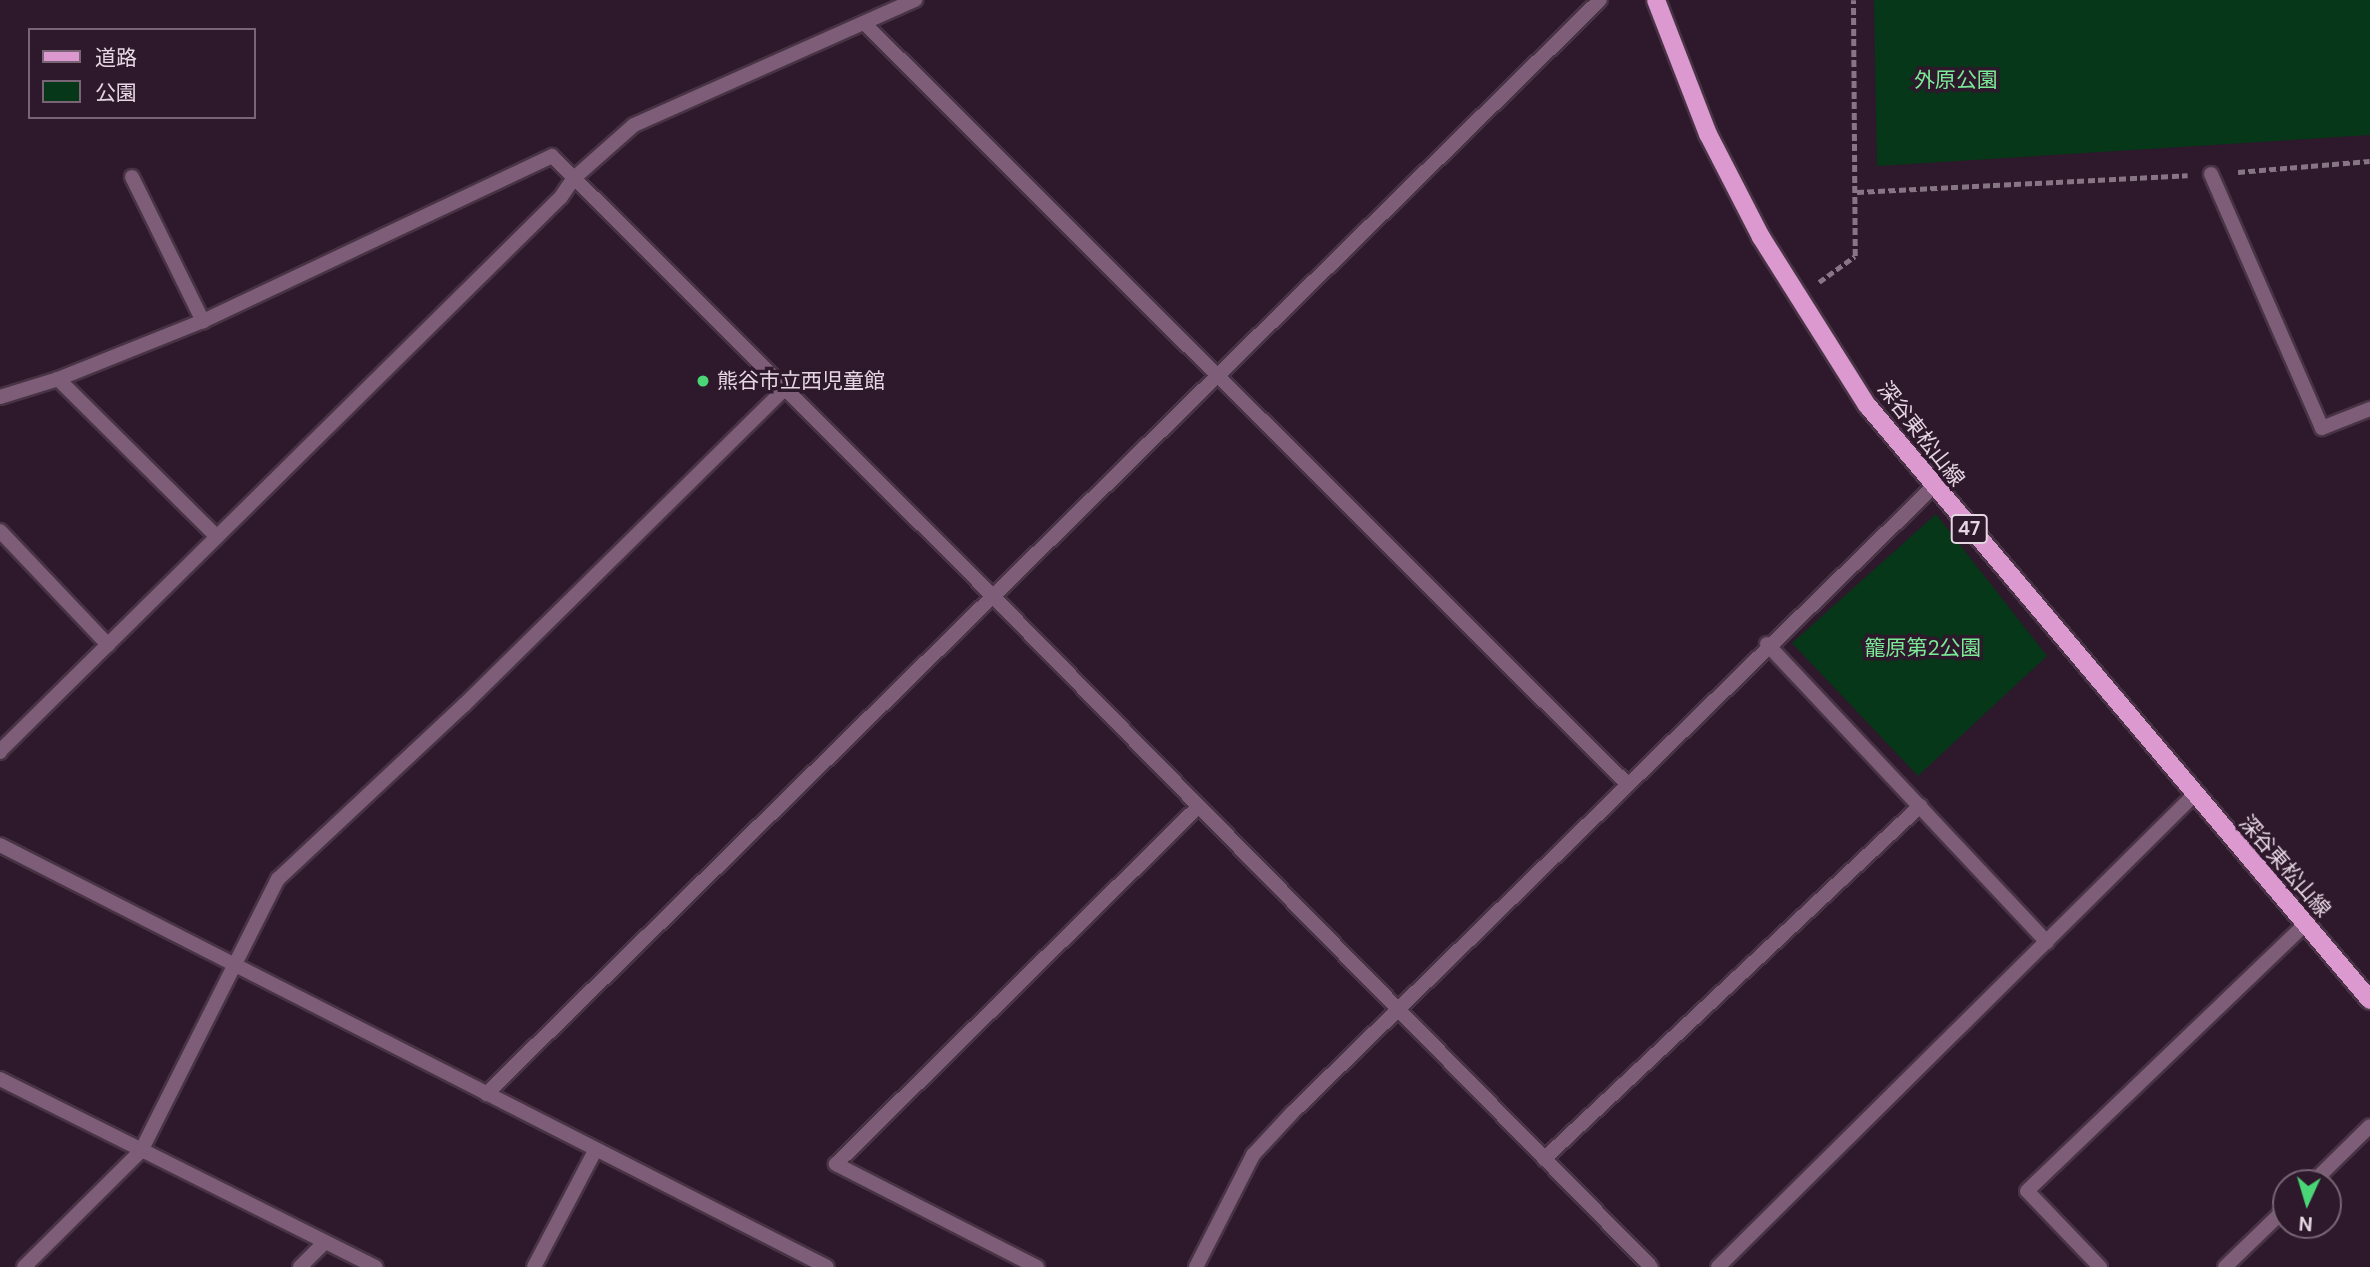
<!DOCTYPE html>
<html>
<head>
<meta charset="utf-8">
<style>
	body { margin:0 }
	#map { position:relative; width:2370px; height:1267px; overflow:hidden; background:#2e182b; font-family:"DM Sans","Noto Sans JP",sans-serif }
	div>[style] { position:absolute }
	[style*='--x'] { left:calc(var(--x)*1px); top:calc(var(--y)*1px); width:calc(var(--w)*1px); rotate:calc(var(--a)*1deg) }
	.green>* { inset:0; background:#063718 }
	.path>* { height:4.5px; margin-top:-2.25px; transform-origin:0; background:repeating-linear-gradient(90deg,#877484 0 7px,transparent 0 10.5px) }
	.roads { filter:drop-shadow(2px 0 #483345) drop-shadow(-2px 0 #483345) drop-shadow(0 2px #483345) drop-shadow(0 -2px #483345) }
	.lane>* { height:14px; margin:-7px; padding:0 7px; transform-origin:7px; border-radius:7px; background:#7d5d77 }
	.street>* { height:14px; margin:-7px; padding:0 7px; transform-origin:7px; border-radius:7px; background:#7d5d77 }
	.primary>* { height:18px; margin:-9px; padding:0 9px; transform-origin:9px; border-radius:9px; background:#db99cf }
	.dots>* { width:19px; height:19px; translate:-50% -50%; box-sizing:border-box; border:4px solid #2e182b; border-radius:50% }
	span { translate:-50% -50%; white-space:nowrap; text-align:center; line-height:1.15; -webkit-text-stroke:7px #2e182b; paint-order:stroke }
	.shield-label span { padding:2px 5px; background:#2e182b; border:2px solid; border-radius:5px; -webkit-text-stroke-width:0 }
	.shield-label { font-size:19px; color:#e6d6e3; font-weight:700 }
	.park-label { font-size:21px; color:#7bea97 }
	.poi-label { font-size:21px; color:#e6d6e3 }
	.left { translate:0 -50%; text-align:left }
	.street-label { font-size:21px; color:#e6d6e3 }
	.legend { position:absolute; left:28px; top:28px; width:228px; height:91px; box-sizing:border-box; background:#2e182b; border:2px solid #786475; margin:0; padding:9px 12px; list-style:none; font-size:21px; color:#e6d6e3 }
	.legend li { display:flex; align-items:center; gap:14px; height:35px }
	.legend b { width:35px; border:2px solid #786475 }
	.north { position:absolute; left:2272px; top:1169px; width:70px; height:70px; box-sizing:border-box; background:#2e182b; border:2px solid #786475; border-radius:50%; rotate:184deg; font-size:19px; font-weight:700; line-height:28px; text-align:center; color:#e6d6e3 }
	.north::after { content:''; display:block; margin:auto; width:24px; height:32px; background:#4ad677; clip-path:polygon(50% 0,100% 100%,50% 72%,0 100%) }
</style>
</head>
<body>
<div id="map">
	<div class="green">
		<div style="clip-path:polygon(1874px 0,2370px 0,2370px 135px,1877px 166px)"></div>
		<div style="clip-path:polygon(1936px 514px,2047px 656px,1918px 776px,1792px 643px)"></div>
	</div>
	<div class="path">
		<div style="--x:2238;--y:172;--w:132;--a:-4.8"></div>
		<div style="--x:1857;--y:192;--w:331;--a:-2.9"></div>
		<div style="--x:1819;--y:282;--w:44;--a:-35.8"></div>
		<div style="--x:1855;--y:256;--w:256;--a:-90.4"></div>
	</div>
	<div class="roads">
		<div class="lane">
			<div style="--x:132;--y:177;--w:161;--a:63.8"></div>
			<div style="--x:58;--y:379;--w:224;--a:44.8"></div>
			<div style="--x:0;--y:531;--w:157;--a:46.5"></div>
			<div style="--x:464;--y:705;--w:450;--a:-44.6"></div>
			<div style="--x:0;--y:751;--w:788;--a:-44.64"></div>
			<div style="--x:561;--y:197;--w:22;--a:-56"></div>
		</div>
		<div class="street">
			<div style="--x:864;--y:23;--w:1078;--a:44.92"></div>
			<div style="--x:2211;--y:174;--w:277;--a:66.4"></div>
			<div style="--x:2322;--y:428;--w:52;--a:-21.6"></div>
			<div style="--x:573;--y:179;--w:81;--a:-41.5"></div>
			<div style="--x:634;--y:125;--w:308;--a:-24"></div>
			<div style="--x:0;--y:397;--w:61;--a:-17.2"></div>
			<div style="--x:58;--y:379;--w:156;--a:-21.8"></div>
			<div style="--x:203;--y:321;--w:386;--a:-25.3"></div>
			<div style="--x:552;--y:156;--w:593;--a:44.93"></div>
			<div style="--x:972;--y:575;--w:969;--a:45.54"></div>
			<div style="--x:1767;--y:644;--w:409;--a:46.8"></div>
			<div style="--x:0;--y:751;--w:1;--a:90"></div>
			<div style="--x:0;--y:845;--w:928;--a:27.03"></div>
			<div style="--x:0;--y:1079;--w:420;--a:26.6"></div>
			<div style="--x:486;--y:1094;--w:1561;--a:-44.48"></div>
			<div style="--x:1544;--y:1159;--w:516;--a:-43.19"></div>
			<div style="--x:2312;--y:1183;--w:81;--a:-44.5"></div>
			<div style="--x:24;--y:1267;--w:165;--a:-44.8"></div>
			<div style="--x:141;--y:1151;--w:305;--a:-63.3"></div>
			<div style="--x:278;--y:879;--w:255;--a:-43.1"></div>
			<div style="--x:300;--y:1267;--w:35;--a:-45"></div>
			<div style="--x:534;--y:1267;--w:131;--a:-62.3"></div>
			<div style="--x:1037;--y:1267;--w:226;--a:-152.9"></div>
			<div style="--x:836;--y:1164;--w:508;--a:-44.6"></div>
			<div style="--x:1196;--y:1267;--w:126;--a:-63"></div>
			<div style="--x:1253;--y:1155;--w:59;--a:-47.1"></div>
			<div style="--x:1293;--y:1112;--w:895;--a:-44.32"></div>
			<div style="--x:1718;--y:1267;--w:670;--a:-44.76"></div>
			<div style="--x:2100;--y:1267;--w:105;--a:-133.8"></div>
			<div style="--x:2027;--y:1191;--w:385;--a:-43.8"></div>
			<div style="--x:2225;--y:1267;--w:85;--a:-44"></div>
		</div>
		<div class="primary">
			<div style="--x:1656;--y:0;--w:144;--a:68.8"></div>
			<div style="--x:1708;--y:134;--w:116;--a:62.8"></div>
			<div style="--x:1761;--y:237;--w:199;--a:57.8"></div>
			<div style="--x:1867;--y:405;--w:779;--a:49.79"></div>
		</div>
	</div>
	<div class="dots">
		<div style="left:703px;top:381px;background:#4ad677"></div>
	</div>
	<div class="shield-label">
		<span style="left:1969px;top:529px">47</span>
	</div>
	<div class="park-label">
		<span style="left:1956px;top:80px">外原公園</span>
		<span style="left:1923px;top:648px">籠原第2公園</span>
	</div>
	<div class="poi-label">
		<span class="left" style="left:717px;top:381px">熊谷市立西児童館</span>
	</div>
	<div class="street-label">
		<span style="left:1921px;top:434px;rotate:52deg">深谷東松山線</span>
		<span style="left:2285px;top:866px;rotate:49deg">深谷東松山線</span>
	</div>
	<ul class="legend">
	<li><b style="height:9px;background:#db99cf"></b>道路</li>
	<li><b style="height:19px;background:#063718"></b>公園</li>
	</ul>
	<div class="north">N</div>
</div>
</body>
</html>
